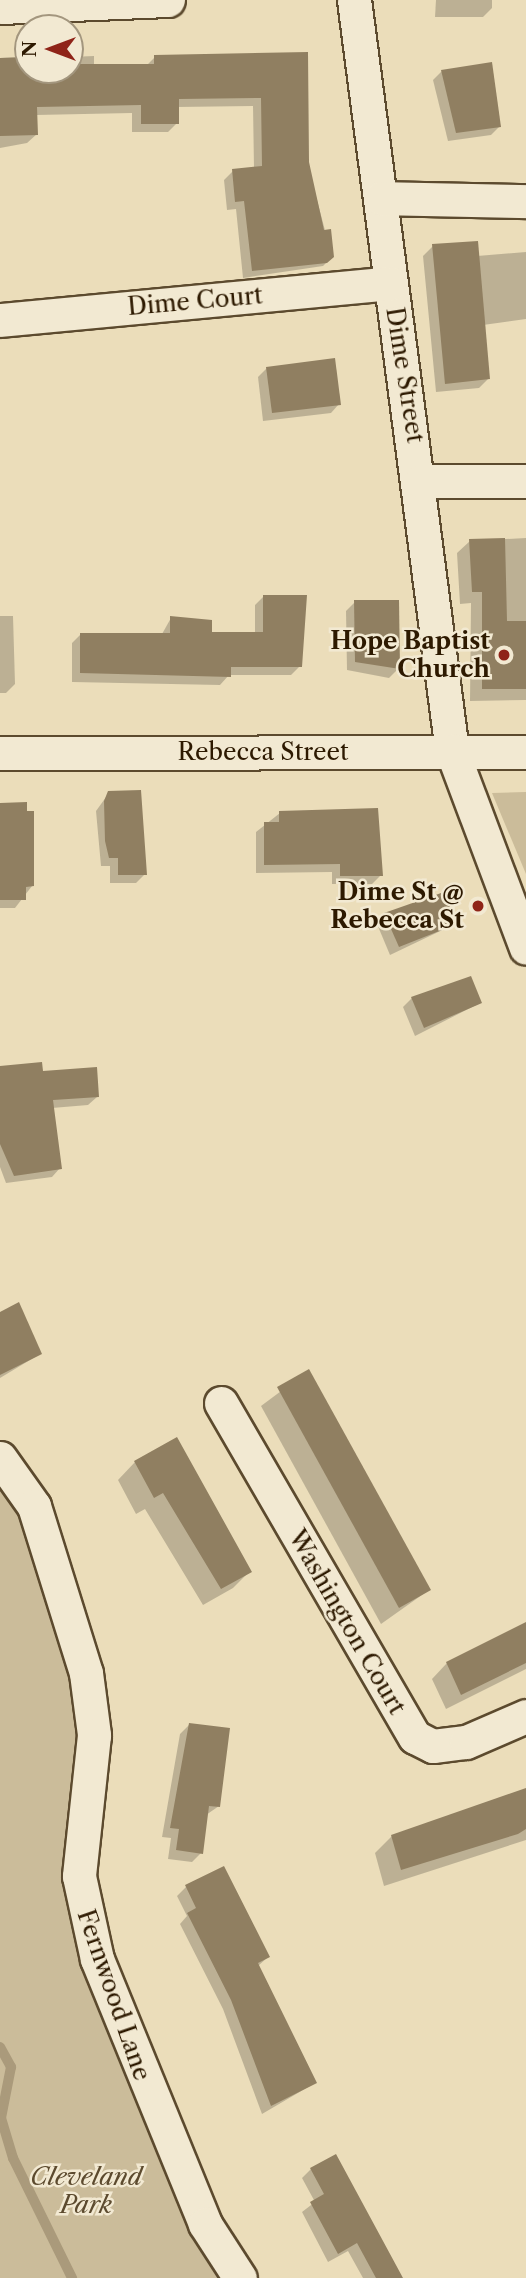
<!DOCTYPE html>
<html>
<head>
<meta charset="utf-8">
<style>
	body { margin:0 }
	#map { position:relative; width:526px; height:2278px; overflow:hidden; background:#ebddba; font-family:"Libre Caslon Text",serif }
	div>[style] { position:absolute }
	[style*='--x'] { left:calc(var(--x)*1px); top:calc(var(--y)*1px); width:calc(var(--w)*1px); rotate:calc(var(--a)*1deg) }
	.green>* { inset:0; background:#cbbc9a }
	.shadow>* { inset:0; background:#0003 }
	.stream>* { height:10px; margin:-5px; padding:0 5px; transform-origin:5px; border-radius:5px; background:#aa9a7b }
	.building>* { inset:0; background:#907f61 }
	.roads { filter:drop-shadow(2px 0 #5c4a2e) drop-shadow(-2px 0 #5c4a2e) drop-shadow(0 2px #5c4a2e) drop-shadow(0 -2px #5c4a2e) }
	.street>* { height:33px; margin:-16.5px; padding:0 16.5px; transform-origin:16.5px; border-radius:16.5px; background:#f2e9d2 }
	.dots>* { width:19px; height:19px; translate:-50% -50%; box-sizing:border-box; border:4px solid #f2e9d2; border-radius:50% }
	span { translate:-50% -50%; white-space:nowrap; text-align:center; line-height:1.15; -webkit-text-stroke:5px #f2e9d2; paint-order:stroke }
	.street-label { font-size:24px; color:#2d1900 }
	.poi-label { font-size:24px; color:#2d1900; font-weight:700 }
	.right { translate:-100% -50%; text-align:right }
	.park-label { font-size:24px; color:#5c4a2e; font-style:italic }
	.north { position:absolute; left:14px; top:14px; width:70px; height:70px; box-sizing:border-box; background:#f2e9d2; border:2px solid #a3967e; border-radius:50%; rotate:270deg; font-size:19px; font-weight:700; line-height:28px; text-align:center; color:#2d1900 }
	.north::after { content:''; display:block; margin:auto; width:24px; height:32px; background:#8f2418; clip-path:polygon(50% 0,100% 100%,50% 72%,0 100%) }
</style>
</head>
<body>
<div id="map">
	<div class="green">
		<div style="clip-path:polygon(526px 792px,526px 874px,492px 793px)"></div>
		<div style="clip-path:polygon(0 1490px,12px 1491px,89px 1720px,69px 1886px,228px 2278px,0 2278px)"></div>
	</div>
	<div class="shadow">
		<div style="clip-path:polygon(436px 0,492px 0,492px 8px,483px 17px,435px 17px)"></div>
		<div style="clip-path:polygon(306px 53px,307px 162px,332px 257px,323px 266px,243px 278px,236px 209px,227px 210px,224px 180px,233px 171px,254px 169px,253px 106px,177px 107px,177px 123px,168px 132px,132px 132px,132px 113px,36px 115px,37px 134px,27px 143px,0 148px,0 58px,28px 57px,28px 70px,70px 70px,70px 57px,94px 56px,94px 66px,146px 66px,155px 57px)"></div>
		<div style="clip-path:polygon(442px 71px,500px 126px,491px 135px,448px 141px,433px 80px)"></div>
		<div style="clip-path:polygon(433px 246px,477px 256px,526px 252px,526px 319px,483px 325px,488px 379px,479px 388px,436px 392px,423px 256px)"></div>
		<div style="clip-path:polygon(267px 368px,339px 404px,331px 413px,263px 421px,258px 377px)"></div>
		<div style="clip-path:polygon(526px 538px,526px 700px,470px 701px,471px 603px,460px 604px,457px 553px,470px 541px)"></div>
		<div style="clip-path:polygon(264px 596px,300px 666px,291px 675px,229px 675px,220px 685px,72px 682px,72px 643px,81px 634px,162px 634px,171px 618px,210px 634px,255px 634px,255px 605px)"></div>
		<div style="clip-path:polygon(397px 601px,398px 669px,389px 678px,347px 670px,346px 611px,355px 602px)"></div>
		<div style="clip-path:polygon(0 616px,13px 616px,15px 684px,6px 693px,0 693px)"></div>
		<div style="clip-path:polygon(109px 793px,145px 874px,136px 883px,110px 883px,110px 866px,101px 866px,96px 811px)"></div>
		<div style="clip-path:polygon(0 804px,32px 886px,15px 908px,0 908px)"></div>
		<div style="clip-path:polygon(280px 813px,381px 875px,372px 884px,332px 884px,332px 872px,256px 873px,256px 832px)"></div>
		<div style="clip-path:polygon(385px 915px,455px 924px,390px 955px,377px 924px)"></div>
		<div style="clip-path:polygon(412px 998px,480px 1003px,415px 1036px,403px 1007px)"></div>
		<div style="clip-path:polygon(0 1068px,41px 1073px,97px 1097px,88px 1105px,52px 1108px,60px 1168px,52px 1177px,6px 1183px,0 1167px)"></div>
		<div style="clip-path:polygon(0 1313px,40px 1354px,0 1378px)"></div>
		<div style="clip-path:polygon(308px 1371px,429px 1590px,381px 1624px,261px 1406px)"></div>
		<div style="clip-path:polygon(135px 1462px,250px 1571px,233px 1588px,203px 1605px,145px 1509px,136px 1514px,118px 1480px)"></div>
		<div style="clip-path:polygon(526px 1626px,526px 1669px,446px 1709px,432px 1679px,447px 1663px)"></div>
		<div style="clip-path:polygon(189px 1725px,219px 1806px,206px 1815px,201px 1853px,192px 1862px,168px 1859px,171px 1838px,162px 1837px,180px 1734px)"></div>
		<div style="clip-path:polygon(526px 1794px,526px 1840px,384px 1886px,375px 1853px,392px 1836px)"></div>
		<div style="clip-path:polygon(186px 1887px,268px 1957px,258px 1966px,315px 2083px,262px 2114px,223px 2009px,180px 1924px,187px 1916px,177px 1896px)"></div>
		<div style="clip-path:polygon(311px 2169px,401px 2278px,363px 2278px,348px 2251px,328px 2262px,302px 2212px,315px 2202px,302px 2178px)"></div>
	</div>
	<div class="stream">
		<div style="--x:0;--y:2047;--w:23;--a:61"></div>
		<div style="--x:11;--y:2067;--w:52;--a:101.1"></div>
		<div style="--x:1;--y:2118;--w:42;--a:73.3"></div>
		<div style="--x:13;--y:2158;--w:134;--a:63.8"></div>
	</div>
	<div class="building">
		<div style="clip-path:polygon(308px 52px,309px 162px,324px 230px,331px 229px,334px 257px,327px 263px,252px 271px,244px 201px,235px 202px,232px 169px,262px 166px,261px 98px,179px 99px,179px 124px,141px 124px,141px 105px,37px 107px,38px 135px,0 136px,0 58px,28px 57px,28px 70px,70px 70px,70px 64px,154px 64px,154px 55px)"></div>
		<div style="clip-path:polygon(492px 62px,501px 127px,456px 133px,441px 70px)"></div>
		<div style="clip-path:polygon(478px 241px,490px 379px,445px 384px,432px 244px)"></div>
		<div style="clip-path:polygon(335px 358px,341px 405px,272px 413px,266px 367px)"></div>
		<div style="clip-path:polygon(505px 538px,507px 621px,526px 621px,526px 689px,482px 689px,482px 592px,472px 592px,469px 539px)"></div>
		<div style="clip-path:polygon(263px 595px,307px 595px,302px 667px,231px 667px,231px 677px,80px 673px,80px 633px,170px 633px,170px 616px,212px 620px,212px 632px,263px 632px)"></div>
		<div style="clip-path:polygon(354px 600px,399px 600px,400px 669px,355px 662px)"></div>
		<div style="clip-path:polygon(141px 790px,147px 875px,118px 875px,118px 858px,109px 858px,105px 841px,104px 801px,108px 791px)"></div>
		<div style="clip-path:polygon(27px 802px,27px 811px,34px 811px,34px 886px,26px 887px,26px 900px,0 900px,0 803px)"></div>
		<div style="clip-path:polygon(378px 808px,383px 876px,340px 876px,340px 864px,264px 865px,264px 822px,279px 822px,279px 811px)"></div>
		<div style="clip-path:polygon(444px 892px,457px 924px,399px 947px,384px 913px)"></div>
		<div style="clip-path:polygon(471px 976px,482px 1003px,424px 1028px,411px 997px)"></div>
		<div style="clip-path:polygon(42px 1062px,43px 1071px,97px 1067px,99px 1097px,53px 1100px,62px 1169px,14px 1176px,0 1144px,0 1066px)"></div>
		<div style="clip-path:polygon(19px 1302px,42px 1354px,0 1375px,0 1312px)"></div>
		<div style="clip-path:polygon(309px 1369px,431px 1590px,399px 1608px,277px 1387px)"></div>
		<div style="clip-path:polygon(177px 1437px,252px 1572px,221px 1589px,163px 1493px,154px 1498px,134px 1461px)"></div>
		<div style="clip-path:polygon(526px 1622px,526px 1663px,461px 1695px,446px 1662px)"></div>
		<div style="clip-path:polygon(189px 1723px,230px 1728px,220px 1807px,209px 1806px,203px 1854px,176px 1850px,179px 1829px,170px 1828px)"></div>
		<div style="clip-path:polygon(526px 1788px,526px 1829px,518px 1834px,401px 1870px,391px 1835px)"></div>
		<div style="clip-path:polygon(224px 1866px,270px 1957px,258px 1963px,317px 2083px,271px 2106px,231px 2000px,187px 1913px,196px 1908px,185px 1885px)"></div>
		<div style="clip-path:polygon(336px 2154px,403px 2278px,376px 2278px,357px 2243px,338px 2254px,310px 2202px,324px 2194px,310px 2168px)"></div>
	</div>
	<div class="roads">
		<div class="street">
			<div style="--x:354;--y:0;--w:757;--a:82.57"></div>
			<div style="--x:452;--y:751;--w:210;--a:69.4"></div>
			<div style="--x:0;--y:7;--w:168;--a:-2.4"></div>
			<div style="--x:381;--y:198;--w:145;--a:1.2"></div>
			<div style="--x:0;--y:320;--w:392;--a:-5.4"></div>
			<div style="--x:421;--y:481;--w:105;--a:0"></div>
			<div style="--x:0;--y:753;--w:526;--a:-0.11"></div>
			<div style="--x:221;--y:1403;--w:386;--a:59.9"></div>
			<div style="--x:415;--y:1737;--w:20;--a:27"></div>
			<div style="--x:433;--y:1746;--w:33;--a:-7"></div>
			<div style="--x:466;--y:1742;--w:65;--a:-23.4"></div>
			<div style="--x:0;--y:1458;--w:59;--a:54.7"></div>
			<div style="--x:34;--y:1506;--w:175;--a:72.7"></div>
			<div style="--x:86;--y:1673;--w:63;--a:82.6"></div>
			<div style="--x:94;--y:1735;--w:142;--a:96.1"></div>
			<div style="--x:79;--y:1876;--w:85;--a:77.8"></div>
			<div style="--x:97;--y:1959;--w:286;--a:67.8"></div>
			<div style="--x:205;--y:2224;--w:64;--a:57.1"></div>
		</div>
	</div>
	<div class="dots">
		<div style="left:504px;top:655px;background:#8f2418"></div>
		<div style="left:478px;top:906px;background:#8f2418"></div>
	</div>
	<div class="street-label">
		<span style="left:195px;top:301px;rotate:-5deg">Dime Court</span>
		<span style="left:405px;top:375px;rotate:81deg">Dime Street</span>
		<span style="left:263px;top:752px">Rebecca Street</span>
		<span style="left:347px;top:1622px;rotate:60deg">Washington Court</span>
		<span style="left:114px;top:1995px;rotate:71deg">Fernwood Lane</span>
	</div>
	<div class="poi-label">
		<span class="right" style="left:490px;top:655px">Hope Baptist<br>Church</span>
		<span class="right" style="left:464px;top:906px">Dime St @<br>Rebecca St</span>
	</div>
	<div class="park-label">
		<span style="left:86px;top:2191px">Cleveland<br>Park</span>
	</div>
	<div class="north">N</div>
</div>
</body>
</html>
